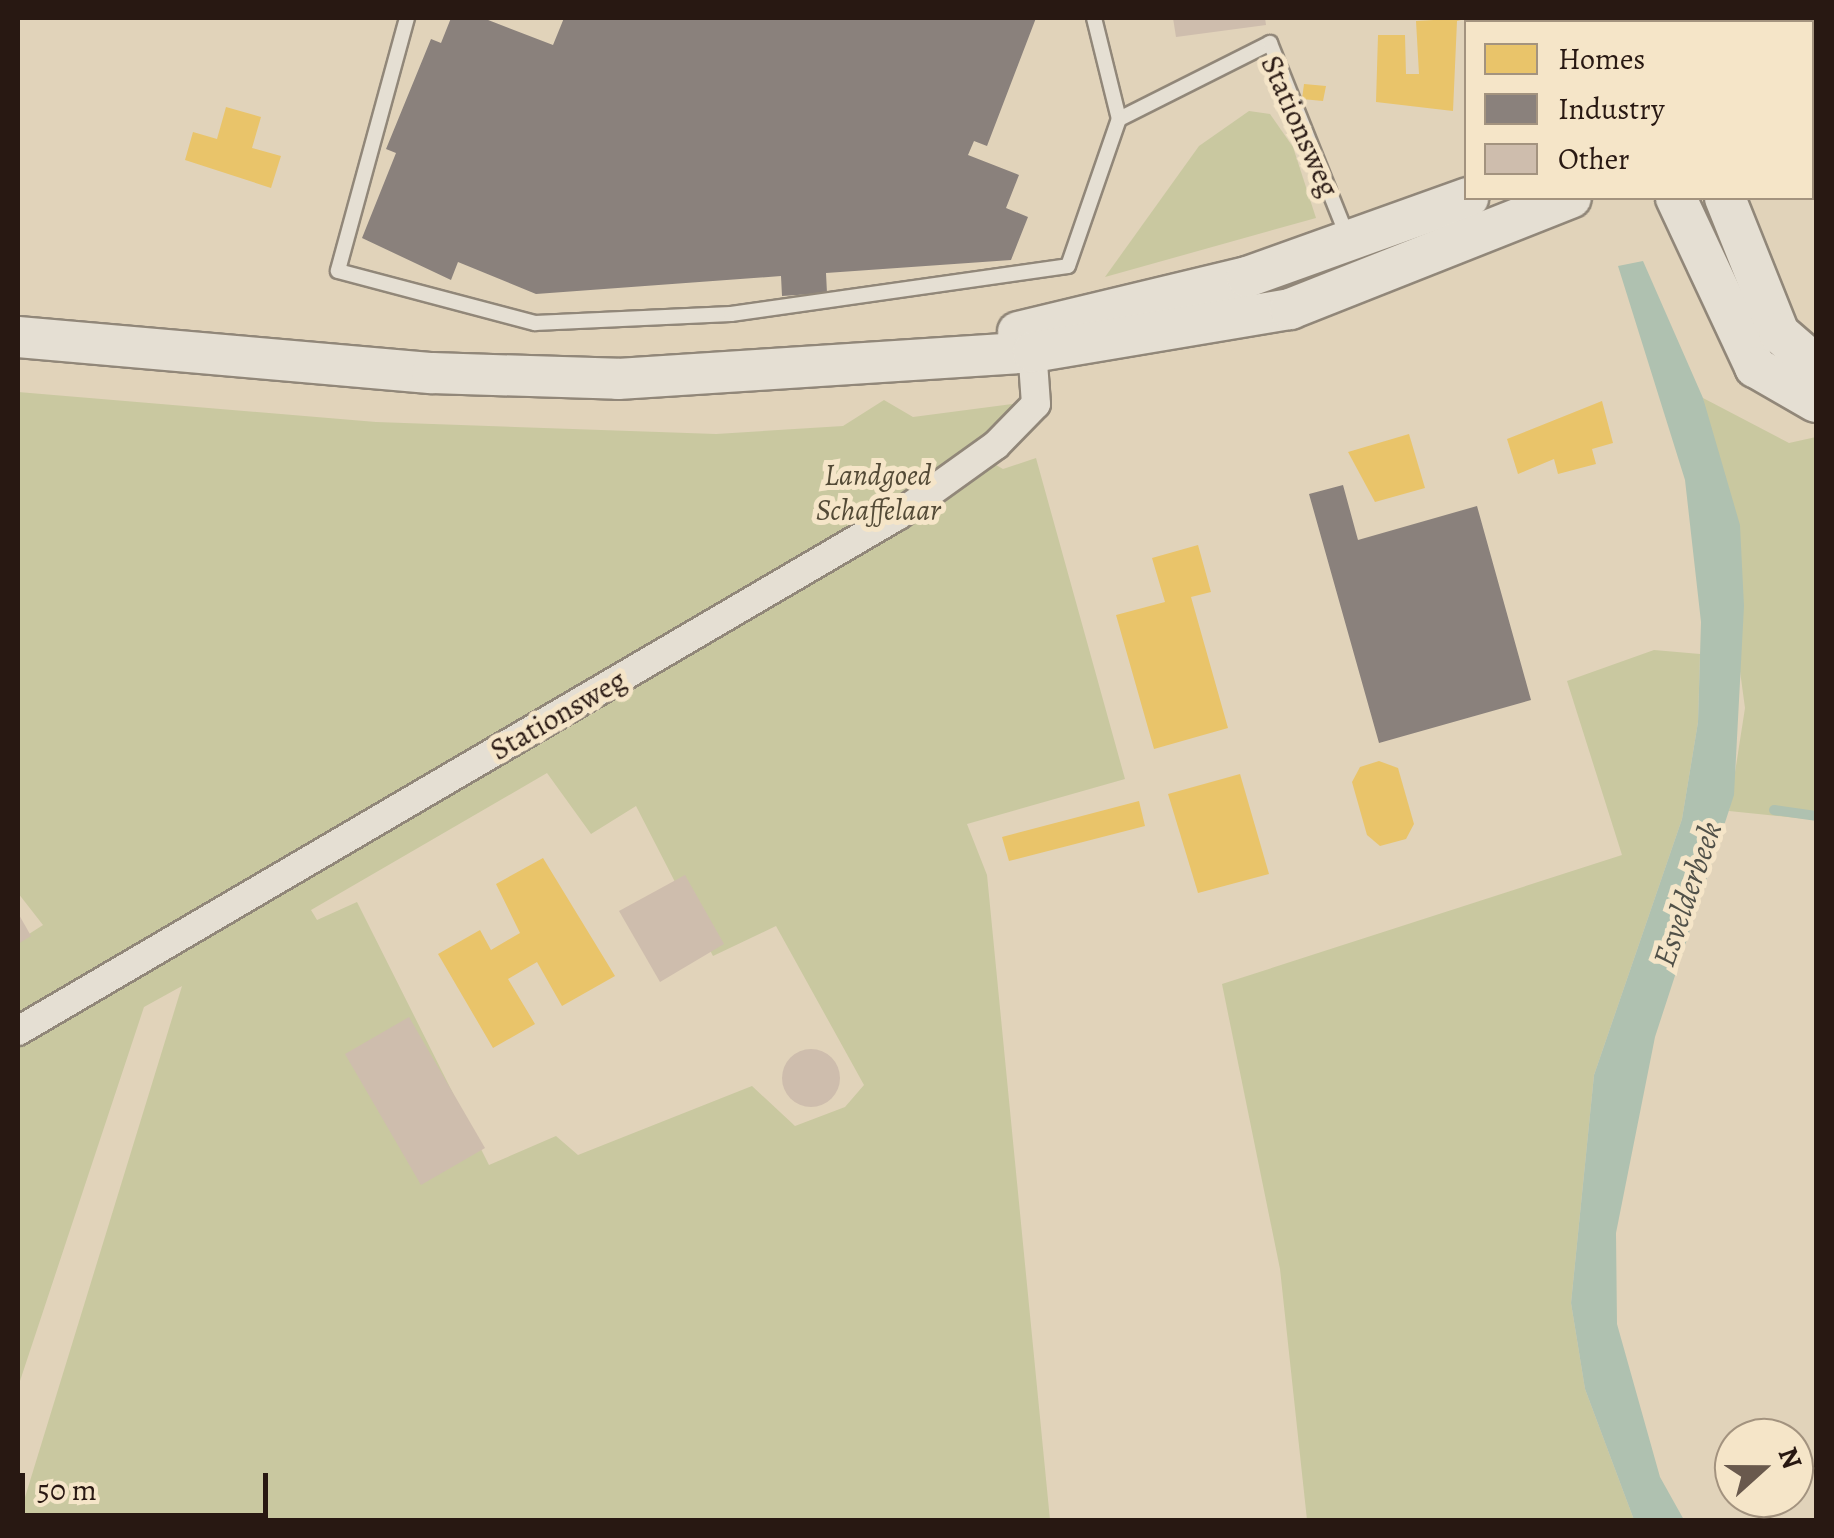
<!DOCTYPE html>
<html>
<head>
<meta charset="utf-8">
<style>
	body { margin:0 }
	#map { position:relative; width:1834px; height:1538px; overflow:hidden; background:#e1d3ba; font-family:Alegreya,serif }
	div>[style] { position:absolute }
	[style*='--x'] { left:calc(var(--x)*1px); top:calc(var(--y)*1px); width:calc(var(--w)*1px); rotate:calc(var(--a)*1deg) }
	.green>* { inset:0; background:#c9c8a0 }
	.water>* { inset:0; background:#afc1b0 }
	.homes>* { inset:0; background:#e9c46a }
	.industry>* { inset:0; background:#8a817c }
	.stream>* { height:10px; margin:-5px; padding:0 5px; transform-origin:5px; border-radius:5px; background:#afc1b0 }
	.building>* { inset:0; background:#cebdad }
	.round { border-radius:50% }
	.roads { filter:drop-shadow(2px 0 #918779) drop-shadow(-2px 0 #918779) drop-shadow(0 2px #918779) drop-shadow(0 -2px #918779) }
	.lane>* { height:14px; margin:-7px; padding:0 7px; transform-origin:7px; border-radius:7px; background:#e5dfd3 }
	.street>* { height:28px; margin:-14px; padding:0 14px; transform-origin:14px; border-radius:14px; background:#e5dfd3 }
	.secondary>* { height:40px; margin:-20px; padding:0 20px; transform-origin:20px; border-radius:20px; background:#e5dfd3 }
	span { translate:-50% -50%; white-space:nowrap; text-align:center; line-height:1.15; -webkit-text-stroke:10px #f5e5c8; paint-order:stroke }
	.street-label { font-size:30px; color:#281812 }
	.park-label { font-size:30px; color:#534a36; font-style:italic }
	.water-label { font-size:32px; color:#505048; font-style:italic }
	.frame { position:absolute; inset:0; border:20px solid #281812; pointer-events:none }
	.legend { position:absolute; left:1464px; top:20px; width:350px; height:180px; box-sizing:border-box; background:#f5e5c8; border:2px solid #a3937f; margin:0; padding:12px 18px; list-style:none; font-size:30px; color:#281812 }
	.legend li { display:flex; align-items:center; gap:20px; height:50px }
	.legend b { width:50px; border:2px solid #a3937f }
	.north { position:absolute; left:1714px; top:1418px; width:100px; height:100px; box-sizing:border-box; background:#f5e5c8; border:2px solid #a3937f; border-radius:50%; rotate:69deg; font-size:28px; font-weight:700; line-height:40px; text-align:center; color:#281812 }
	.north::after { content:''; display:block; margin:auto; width:35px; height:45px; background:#69594d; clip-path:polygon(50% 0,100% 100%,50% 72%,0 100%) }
	.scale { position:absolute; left:20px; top:1473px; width:248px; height:45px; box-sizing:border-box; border:5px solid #281812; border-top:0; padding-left:12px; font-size:30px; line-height:35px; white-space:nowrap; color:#281812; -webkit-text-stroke:8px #f5e5c8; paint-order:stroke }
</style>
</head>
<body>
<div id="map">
	<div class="green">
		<div style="clip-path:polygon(1249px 111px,1270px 114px,1293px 147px,1316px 218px,1105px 277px,1199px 146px)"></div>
		<div style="clip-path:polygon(evenodd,18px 392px,376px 422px,716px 434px,843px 426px,884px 400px,913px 417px,1020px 403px,970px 450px,1003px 469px,1036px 458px,1125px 779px,967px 824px,987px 875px,1050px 1520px,18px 1520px,182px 986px,144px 1007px,18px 1387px,18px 941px,43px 925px,18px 893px,18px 392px,547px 773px,591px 834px,636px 806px,713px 956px,776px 926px,864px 1085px,845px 1107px,795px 1126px,752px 1086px,578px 1155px,556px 1136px,489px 1165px,357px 902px,317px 920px,311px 910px,547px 773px)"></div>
		<div style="clip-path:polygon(1703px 398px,1789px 443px,1816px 437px,1816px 820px,1729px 811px,1745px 708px)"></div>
		<div style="clip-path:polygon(1654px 650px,1700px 654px,1698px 722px,1682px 819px,1594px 1075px,1571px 1303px,1585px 1389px,1634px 1520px,1307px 1520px,1280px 1269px,1222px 984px,1622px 855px,1567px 681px)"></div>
	</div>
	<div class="water">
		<div style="clip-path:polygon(1643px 261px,1703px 398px,1740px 525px,1744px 606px,1734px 795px,1655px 1037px,1616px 1233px,1617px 1324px,1660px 1477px,1684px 1520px,1634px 1520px,1585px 1389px,1571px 1303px,1594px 1075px,1682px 819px,1698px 722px,1701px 622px,1685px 480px,1618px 266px)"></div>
	</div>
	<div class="homes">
		<div style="clip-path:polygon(1469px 18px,1457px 21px,1453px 111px,1376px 102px,1378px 35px,1405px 35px,1406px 74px,1419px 74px,1416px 21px)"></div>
		<div style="clip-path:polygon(1304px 84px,1326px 86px,1323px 101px,1302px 99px)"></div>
		<div style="clip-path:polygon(226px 107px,261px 117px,252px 148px,281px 156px,271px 188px,185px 160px,193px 132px,217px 139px)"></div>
		<div style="clip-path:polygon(1602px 401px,1613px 443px,1592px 449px,1596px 464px,1558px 474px,1554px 459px,1518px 474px,1507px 439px)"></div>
		<div style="clip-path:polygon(1409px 434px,1425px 488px,1375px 502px,1348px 452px)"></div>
		<div style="clip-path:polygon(1198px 545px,1211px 592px,1191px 597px,1228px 728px,1154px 749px,1116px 615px,1165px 602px,1152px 558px)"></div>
		<div style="clip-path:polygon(1379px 761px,1398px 768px,1414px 824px,1406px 839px,1380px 846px,1367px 835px,1352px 782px,1360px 767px)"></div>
		<div style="clip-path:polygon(1240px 774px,1269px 874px,1198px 893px,1168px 794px)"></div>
		<div style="clip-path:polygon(1139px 801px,1145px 826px,1009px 861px,1002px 837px)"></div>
		<div style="clip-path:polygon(543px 858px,615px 976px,562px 1006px,537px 962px,508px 979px,535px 1024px,493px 1048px,438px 954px,480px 930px,491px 950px,520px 933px,496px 884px)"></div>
	</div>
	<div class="industry">
		<div style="clip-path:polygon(451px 18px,483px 18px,553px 45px,564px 18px,1036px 18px,987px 146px,974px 141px,968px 155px,1019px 175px,1006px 208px,1028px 217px,1011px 260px,826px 273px,827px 293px,782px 296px,781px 276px,536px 294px,458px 262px,451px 280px,362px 238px,396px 153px,386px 149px,431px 39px,441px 43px)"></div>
		<div style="clip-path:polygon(1343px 485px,1358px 540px,1477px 506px,1531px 700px,1379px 743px,1309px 494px)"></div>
	</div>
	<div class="stream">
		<div style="--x:1774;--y:810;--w:42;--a:8.1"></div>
	</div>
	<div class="building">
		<div style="clip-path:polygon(1173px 18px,1265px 18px,1266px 25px,1176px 37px)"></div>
		<div style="clip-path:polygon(685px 875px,724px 944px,660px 982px,619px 911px)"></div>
		<div style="clip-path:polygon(18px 913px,31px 936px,18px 944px)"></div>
		<div style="clip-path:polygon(409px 1017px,485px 1148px,421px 1185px,345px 1054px)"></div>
		<div class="round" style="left:782px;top:1049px;width:58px;height:58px"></div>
	</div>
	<div class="roads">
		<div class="lane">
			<div style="--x:407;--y:18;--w:262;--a:105.3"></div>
			<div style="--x:338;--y:271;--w:204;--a:14.8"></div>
			<div style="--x:535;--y:323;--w:196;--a:-2.6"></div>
			<div style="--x:731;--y:314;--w:340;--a:-8.1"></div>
			<div style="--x:1068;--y:266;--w:156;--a:-70.9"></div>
			<div style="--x:1119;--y:119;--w:104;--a:-103.9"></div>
			<div style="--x:1119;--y:119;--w:169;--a:-26.7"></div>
			<div style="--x:1270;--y:43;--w:210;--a:68.2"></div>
		</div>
		<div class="street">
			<div style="--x:1620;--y:18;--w:4;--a:76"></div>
			<div style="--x:1668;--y:18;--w:4;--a:63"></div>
			<div style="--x:18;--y:1031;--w:1019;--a:-30.37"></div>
			<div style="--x:897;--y:516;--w:122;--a:-35.6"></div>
			<div style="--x:996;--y:445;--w:57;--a:-45.7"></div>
			<div style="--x:1036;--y:404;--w:70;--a:-94.1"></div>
		</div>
		<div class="secondary">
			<div style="--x:1812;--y:32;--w:4;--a:-27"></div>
			<div style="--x:1812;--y:80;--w:5;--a:-37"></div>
			<div style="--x:1676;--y:198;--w:187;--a:64.9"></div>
			<div style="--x:1755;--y:367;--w:70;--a:29.8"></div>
			<div style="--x:1725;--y:198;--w:145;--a:68.2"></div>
			<div style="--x:1779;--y:333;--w:49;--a:40.9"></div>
			<div style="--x:1018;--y:332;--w:236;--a:-13.5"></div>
			<div style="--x:1247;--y:277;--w:235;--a:-19.7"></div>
			<div style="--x:18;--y:337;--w:416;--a:5"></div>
			<div style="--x:432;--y:373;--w:186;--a:1.8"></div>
			<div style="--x:618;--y:379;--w:416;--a:-3.7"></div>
			<div style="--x:1033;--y:352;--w:261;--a:-9.5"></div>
			<div style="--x:1290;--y:309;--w:302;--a:-21.6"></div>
		</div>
	</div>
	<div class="street-label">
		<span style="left:1300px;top:126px;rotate:66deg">Stationsweg</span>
		<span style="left:558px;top:715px;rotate:-30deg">Stationsweg</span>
	</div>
	<div class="park-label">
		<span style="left:878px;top:492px">Landgoed<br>Schaffelaar</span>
	</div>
	<div class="water-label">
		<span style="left:1687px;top:894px;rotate:-71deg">Esvelderbeek</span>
	</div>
	<div class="frame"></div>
	<ul class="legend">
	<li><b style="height:28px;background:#e9c46a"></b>Homes</li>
	<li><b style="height:28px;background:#8a817c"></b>Industry</li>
	<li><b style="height:28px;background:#cebdad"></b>Other</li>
	</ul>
	<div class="north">N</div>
	<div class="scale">50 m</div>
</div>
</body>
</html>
